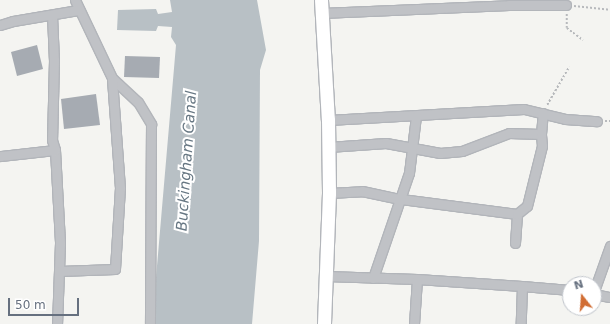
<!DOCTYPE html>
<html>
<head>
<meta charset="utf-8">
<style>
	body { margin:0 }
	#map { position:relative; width:610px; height:324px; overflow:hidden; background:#f4f4f1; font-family:"DejaVu Sans",sans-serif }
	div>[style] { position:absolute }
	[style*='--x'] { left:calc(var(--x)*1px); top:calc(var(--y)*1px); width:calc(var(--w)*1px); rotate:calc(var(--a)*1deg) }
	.water>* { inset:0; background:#b8c0c5 }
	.building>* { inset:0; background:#a6abb2 }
	.path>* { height:1.5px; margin-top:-0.75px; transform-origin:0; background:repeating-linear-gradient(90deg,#b7b9bc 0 2px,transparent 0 4px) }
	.roads { filter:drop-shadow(1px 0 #b2b5ba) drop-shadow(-1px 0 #b2b5ba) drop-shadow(0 1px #b2b5ba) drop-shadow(0 -1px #b2b5ba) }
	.street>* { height:9px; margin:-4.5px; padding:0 4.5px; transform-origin:4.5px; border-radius:4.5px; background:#c0c2c6 }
	.secondary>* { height:13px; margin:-6.5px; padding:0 6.5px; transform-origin:6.5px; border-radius:6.5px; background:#fff }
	span { translate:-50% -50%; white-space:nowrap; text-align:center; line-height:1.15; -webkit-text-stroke:4px #fff; paint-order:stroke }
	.water-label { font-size:15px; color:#677783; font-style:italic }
	.north { position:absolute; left:562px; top:276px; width:40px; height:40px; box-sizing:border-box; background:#fff; border:1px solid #c2c6cc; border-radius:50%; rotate:343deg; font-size:11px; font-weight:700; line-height:16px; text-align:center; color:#66707f }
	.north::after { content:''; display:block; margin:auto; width:14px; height:18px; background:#d16d33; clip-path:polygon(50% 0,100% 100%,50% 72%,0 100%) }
	.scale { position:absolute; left:8px; top:298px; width:71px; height:18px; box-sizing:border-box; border:2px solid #66707f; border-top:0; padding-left:5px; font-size:12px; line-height:14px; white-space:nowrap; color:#66707f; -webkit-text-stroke:3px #fff; paint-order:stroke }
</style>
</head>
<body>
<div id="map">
	<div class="water">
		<div style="clip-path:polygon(170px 0,257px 0,266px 50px,260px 70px,259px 241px,252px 324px,152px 324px,176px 45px,171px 37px,172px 27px,158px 26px,156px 31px,117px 30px,118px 10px,156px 9px,158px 14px,172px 12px)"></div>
	</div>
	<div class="building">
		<div style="clip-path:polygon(37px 45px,43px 69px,17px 76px,11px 52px)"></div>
		<div style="clip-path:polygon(125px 56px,160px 57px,159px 78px,124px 77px)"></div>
		<div style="clip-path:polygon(96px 94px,100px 125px,64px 129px,61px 99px)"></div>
	</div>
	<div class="path">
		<div style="--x:574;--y:6;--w:36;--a:6"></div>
		<div style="--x:567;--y:14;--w:14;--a:90"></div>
		<div style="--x:567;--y:28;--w:20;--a:37"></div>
		<div style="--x:547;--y:105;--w:44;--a:-59.9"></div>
		<div style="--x:605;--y:121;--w:5;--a:0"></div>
	</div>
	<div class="roads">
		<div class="street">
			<div style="--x:75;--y:0;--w:86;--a:64.6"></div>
			<div style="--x:112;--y:78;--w:35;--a:43"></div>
			<div style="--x:138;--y:102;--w:26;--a:59"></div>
			<div style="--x:151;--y:124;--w:200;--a:90.3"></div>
			<div style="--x:321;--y:13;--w:188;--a:-2.4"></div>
			<div style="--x:509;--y:5;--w:57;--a:0"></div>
			<div style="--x:52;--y:15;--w:45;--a:87.5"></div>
			<div style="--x:54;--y:60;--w:80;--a:91.4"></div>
			<div style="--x:52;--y:140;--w:10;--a:73"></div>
			<div style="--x:55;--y:150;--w:93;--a:86.9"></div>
			<div style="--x:60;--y:243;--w:81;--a:92.1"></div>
			<div style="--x:0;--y:25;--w:14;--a:-17"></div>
			<div style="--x:13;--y:21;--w:66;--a:-9.6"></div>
			<div style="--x:328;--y:120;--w:196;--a:-3.2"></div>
			<div style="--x:524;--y:109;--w:42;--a:13.7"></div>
			<div style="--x:565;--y:119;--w:32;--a:4"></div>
			<div style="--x:328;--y:147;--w:58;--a:-3.9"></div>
			<div style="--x:386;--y:143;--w:55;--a:10.5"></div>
			<div style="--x:440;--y:153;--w:22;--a:-5"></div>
			<div style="--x:462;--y:151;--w:50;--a:-21"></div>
			<div style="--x:509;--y:133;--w:32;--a:2"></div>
			<div style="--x:0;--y:156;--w:55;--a:-6.2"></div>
			<div style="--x:329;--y:193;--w:33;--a:-3"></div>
			<div style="--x:362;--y:191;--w:40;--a:12"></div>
			<div style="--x:401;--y:199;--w:117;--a:7.4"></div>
			<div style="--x:515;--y:243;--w:29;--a:-86"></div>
			<div style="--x:517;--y:214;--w:13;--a:-39"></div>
			<div style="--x:527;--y:206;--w:62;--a:-76"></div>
			<div style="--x:542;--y:146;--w:12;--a:-95"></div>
			<div style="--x:541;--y:134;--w:21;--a:-85"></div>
			<div style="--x:59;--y:271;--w:56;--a:-2"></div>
			<div style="--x:115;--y:269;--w:81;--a:-86.5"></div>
			<div style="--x:120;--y:188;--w:110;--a:-94.2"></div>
			<div style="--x:326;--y:276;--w:91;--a:1.9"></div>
			<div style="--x:417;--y:279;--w:105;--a:3.8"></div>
			<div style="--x:522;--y:286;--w:38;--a:92"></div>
			<div style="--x:373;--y:278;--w:111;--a:-71.1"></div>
			<div style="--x:409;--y:173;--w:57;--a:-83"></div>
			<div style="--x:522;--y:286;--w:48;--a:4.8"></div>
			<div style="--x:594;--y:291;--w:48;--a:-70.4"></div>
			<div style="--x:594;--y:294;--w:16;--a:11"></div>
			<div style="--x:414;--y:324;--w:45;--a:-86.2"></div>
		</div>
		<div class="secondary">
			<div style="--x:321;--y:0;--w:120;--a:86.7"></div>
			<div style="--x:328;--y:120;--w:73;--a:89.2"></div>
			<div style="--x:329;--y:193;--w:131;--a:92.2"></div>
		</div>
	</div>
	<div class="water-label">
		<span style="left:187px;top:161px;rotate:-86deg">Buckingham Canal</span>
	</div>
	<div class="north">N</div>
	<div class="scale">50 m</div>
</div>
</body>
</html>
